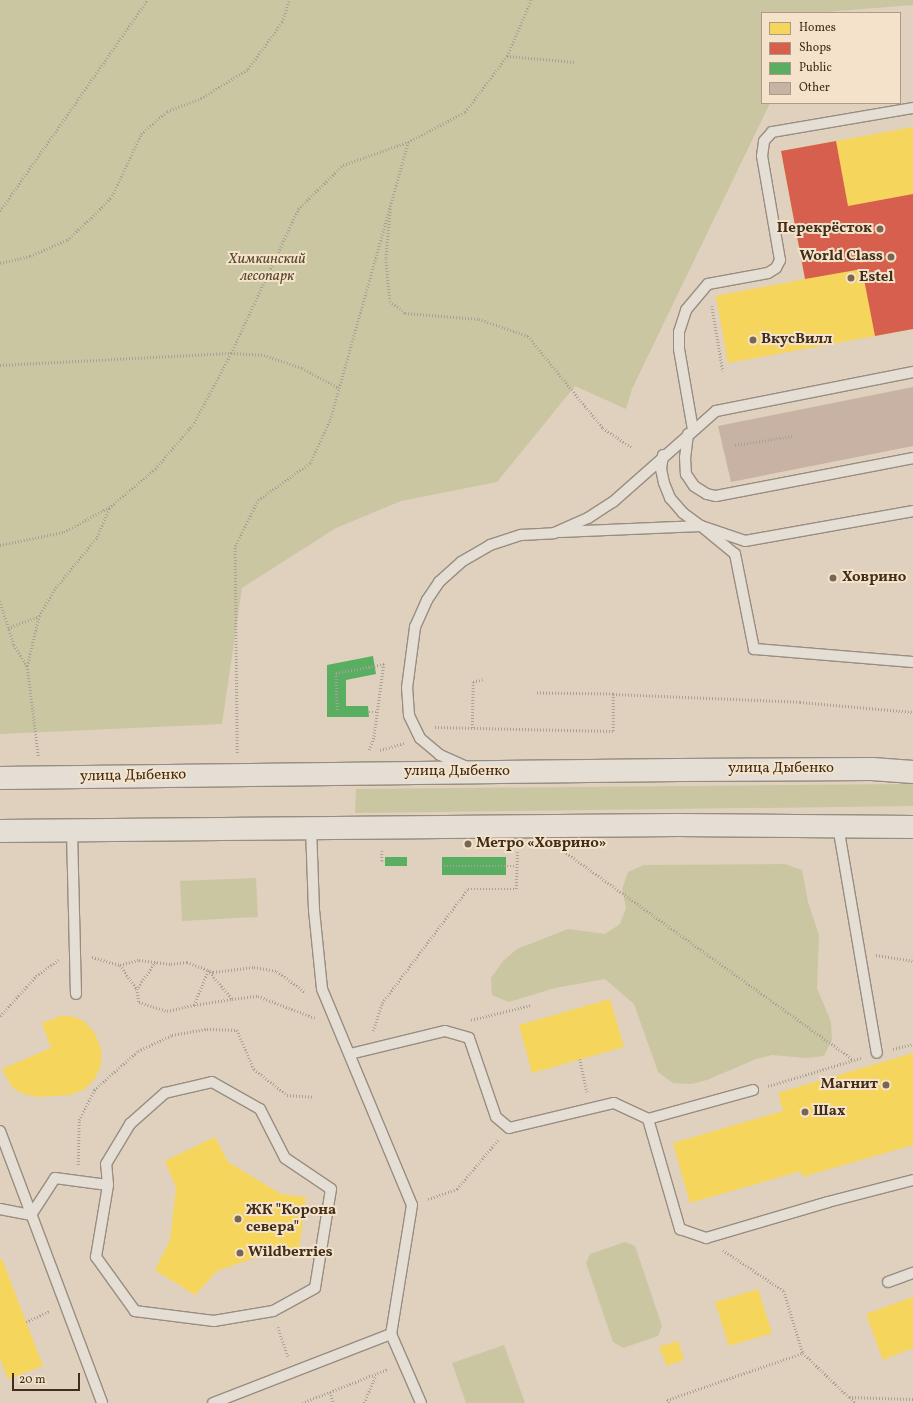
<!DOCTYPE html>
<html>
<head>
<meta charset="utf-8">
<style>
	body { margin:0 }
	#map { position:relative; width:913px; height:1403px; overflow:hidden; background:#dfd1bd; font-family:Vollkorn,serif }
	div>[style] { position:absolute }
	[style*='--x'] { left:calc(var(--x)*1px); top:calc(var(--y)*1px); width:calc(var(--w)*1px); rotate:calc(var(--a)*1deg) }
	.green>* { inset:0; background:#cac6a1 }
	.homes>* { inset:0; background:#f6d55c }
	.shops>* { inset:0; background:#d6604d }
	.public>* { inset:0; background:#5aae61 }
	.building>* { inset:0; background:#c7b2a3 }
	.path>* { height:2.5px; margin-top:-1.25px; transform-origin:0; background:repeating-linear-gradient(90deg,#a9a198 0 1px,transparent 0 3px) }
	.roads { filter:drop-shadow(1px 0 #988d80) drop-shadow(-1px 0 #988d80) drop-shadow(0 1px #988d80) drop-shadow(0 -1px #988d80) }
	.service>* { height:10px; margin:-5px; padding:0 5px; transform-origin:5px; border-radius:5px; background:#e5ded4 }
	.secondary>* { height:22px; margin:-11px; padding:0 11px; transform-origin:11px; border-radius:11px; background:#e5ded4 }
	.dots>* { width:11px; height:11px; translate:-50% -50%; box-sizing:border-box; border:2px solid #f4e3ca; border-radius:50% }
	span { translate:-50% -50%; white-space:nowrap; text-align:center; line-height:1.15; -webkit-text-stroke:4px #f4e3ca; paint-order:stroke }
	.poi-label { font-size:15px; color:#402d1a; font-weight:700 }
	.right { translate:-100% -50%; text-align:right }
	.left { translate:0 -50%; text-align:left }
	.park-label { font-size:15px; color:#584a30; font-style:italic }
	.street-label { font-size:15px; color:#402d1a }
	.legend { position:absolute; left:761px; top:12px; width:140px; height:92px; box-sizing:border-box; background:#f4e3ca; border:1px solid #ac9a84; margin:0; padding:5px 7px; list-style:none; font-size:12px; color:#402d1a }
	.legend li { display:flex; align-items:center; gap:8px; height:20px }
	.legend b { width:20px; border:1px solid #ac9a84 }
	.scale { position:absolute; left:12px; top:1373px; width:68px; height:18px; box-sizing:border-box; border:2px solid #402d1a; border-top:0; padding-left:5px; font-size:12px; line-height:14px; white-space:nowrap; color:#402d1a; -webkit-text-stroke:3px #f4e3ca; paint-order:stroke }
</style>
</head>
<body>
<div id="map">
	<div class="green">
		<div style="clip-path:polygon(0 0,913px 0,913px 5px,813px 13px,762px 13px,762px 103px,770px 103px,632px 389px,626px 409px,575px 386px,497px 482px,401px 501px,336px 528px,242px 588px,222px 724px,0 734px)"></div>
		<div style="clip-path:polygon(913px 784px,913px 806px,355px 813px,356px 789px)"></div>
		<div style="clip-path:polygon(785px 864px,802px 870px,808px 902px,819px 935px,817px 988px,831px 1022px,832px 1040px,824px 1056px,806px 1058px,772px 1055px,756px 1059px,707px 1080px,691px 1084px,673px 1083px,658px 1072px,634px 1004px,605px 979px,555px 988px,509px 1002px,492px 995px,491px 978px,503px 961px,517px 949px,568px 929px,605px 934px,620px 924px,626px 908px,622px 889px,628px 872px,644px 865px)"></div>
		<div style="clip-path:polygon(256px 878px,258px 917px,182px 921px,180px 881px)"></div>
		<div style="clip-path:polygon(625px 1242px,635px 1246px,662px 1326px,658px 1336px,623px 1348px,613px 1342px,586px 1263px,590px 1254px)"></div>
		<div style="clip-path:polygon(504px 1345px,525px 1403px,466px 1403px,452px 1363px)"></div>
	</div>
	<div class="homes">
		<div style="clip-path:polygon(913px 127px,913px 329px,728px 363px,716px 296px,805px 279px,781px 151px)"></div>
		<div style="clip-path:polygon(610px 999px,624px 1047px,532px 1073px,519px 1025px)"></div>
		<div style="clip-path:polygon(61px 1016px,71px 1016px,84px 1021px,94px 1032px,101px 1049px,101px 1065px,95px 1079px,83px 1090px,69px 1095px,38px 1097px,23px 1094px,12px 1087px,2px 1069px,51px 1048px,42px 1023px)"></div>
		<div style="clip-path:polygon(913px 1053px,913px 1145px,802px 1177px,801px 1171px,690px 1203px,673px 1143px,783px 1111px,778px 1093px)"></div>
		<div style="clip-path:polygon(215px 1137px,228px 1162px,281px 1194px,306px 1197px,298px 1257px,269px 1253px,217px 1271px,195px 1295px,155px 1270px,170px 1240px,176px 1188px,165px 1161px)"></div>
		<div style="clip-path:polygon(0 1259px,2px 1259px,43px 1366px,8px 1379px,0 1359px)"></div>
		<div style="clip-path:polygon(758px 1289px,772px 1333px,729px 1346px,715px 1302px)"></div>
		<div style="clip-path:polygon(913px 1297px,913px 1348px,883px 1360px,866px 1314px)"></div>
		<div style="clip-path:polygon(678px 1341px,684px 1360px,667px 1366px,659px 1347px)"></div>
	</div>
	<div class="shops">
		<div style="clip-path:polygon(836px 141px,848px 206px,913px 194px,913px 329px,875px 336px,862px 269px,805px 279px,781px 151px)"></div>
	</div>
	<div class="public">
		<div style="clip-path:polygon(373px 656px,376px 674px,346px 680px,346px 706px,368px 706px,369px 717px,327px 717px,327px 665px)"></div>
		<div style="clip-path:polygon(385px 857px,407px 857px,407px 866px,385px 866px)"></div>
		<div style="clip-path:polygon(442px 857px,506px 857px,506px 875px,442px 875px)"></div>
	</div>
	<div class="building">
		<div style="clip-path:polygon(913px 387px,913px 446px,731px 482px,718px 426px)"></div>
	</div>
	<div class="path">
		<div style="--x:507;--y:56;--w:69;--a:5"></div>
		<div style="--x:391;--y:206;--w:53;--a:95.4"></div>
		<div style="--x:386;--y:259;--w:42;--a:84.6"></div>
		<div style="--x:390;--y:301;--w:19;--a:39"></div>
		<div style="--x:405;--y:313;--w:74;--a:4.6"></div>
		<div style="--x:479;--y:319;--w:52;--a:19.1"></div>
		<div style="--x:528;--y:336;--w:119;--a:50.8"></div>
		<div style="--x:603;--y:428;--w:34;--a:34"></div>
		<div style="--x:0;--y:211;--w:257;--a:-55.1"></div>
		<div style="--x:0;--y:263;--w:31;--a:-13"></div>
		<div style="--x:30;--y:256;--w:40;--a:-23.4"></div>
		<div style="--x:67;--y:240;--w:33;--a:-43"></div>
		<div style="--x:91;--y:218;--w:30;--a:-46"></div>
		<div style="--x:112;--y:196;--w:68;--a:-64.9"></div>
		<div style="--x:141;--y:134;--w:35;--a:-41"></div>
		<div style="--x:167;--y:111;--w:33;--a:-20"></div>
		<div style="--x:198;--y:100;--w:59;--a:-31.8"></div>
		<div style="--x:248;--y:69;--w:58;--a:-54.1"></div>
		<div style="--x:282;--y:22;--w:23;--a:-72"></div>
		<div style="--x:712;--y:306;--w:66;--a:80.4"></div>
		<div style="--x:0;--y:365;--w:231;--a:-3"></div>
		<div style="--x:231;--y:353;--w:33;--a:3"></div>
		<div style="--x:264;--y:355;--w:40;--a:18.9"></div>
		<div style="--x:302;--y:368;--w:42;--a:28.4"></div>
		<div style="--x:735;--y:445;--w:58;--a:-9"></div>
		<div style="--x:0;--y:545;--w:65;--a:-11.5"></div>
		<div style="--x:64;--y:532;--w:54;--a:-29"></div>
		<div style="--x:111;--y:506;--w:57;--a:-40.1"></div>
		<div style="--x:155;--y:469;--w:60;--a:-49.7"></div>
		<div style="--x:194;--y:423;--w:79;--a:-62.1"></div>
		<div style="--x:231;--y:353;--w:159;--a:-65"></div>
		<div style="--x:298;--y:209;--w:63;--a:-44.4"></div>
		<div style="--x:343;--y:165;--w:69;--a:-19.5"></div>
		<div style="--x:408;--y:142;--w:64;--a:-27.8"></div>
		<div style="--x:465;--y:112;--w:70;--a:-53.1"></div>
		<div style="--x:507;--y:56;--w:61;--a:-66.8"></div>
		<div style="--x:0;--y:601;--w:46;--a:72.3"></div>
		<div style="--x:14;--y:645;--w:25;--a:58"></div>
		<div style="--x:8;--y:628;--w:33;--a:-21"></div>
		<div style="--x:613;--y:694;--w:187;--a:2.4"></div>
		<div style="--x:800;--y:702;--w:113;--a:5.1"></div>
		<div style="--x:337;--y:710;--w:37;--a:-92"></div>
		<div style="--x:336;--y:673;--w:49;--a:-10.6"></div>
		<div style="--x:384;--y:664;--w:75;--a:97.7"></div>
		<div style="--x:374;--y:738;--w:14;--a:111"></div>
		<div style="--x:369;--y:712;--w:8;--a:0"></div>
		<div style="--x:435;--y:727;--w:178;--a:1.3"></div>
		<div style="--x:613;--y:731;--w:37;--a:-90"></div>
		<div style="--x:613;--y:694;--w:77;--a:-179.3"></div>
		<div style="--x:472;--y:728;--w:46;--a:-88.8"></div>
		<div style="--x:473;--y:682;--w:10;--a:-17"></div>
		<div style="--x:380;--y:750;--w:25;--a:-16"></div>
		<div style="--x:237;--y:753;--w:207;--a:-90.6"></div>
		<div style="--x:235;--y:546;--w:51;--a:-63.4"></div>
		<div style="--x:258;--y:500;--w:64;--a:-35.4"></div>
		<div style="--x:310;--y:463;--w:47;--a:-65.1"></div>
		<div style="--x:330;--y:420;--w:289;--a:-74.3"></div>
		<div style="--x:38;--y:756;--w:91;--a:-97"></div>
		<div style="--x:27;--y:666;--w:51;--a:-76.5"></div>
		<div style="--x:39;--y:616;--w:30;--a:-60"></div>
		<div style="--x:54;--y:590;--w:68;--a:-50.9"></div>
		<div style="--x:97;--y:537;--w:33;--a:-67"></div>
		<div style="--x:382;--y:851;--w:10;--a:90"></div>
		<div style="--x:382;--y:861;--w:3;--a:0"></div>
		<div style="--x:564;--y:851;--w:357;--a:35.8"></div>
		<div style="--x:444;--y:866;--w:72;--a:0"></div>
		<div style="--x:876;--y:955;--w:37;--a:9"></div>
		<div style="--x:92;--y:957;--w:29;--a:16"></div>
		<div style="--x:120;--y:965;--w:20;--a:-15"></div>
		<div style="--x:139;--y:960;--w:32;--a:7"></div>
		<div style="--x:171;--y:964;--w:16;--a:-7"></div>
		<div style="--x:187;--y:962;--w:28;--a:21"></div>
		<div style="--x:213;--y:972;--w:41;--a:-7"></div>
		<div style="--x:254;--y:967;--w:23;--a:10"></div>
		<div style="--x:277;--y:971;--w:35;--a:37"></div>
		<div style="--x:156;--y:962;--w:33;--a:125"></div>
		<div style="--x:137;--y:989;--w:13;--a:81"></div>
		<div style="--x:139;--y:1002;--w:29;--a:18"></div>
		<div style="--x:167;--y:1011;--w:28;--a:-13"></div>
		<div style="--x:194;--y:1005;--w:38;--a:-68"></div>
		<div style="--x:208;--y:970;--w:38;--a:50"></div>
		<div style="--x:232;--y:999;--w:26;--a:-7"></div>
		<div style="--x:258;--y:996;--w:61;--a:21.1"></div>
		<div style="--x:120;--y:965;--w:29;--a:55"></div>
		<div style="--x:194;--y:1005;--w:38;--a:-9"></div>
		<div style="--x:0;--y:1016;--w:54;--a:-48"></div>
		<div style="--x:36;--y:976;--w:29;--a:-36"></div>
		<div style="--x:471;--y:1020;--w:62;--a:-14"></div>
		<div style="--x:373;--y:1031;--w:29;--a:-72"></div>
		<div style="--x:382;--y:1003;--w:143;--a:-53"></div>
		<div style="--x:468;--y:889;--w:48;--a:0"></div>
		<div style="--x:516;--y:889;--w:37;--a:-88"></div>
		<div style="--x:893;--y:1049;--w:21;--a:-14"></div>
		<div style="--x:580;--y:1059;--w:34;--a:78"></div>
		<div style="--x:768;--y:1086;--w:97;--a:-16.8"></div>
		<div style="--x:78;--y:1165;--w:45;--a:-88.7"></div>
		<div style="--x:79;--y:1120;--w:34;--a:-63"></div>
		<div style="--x:94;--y:1090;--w:59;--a:-41.6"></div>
		<div style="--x:138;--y:1051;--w:38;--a:-25"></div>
		<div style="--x:172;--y:1035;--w:36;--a:-10"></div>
		<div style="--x:207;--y:1029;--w:30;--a:2"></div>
		<div style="--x:237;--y:1030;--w:43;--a:66.4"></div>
		<div style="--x:254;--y:1069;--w:42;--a:38.2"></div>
		<div style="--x:287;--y:1095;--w:26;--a:4"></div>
		<div style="--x:428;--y:1199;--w:31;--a:-19"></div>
		<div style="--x:457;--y:1189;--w:64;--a:-50.1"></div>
		<div style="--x:723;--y:1250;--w:73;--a:33.9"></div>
		<div style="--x:784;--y:1291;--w:65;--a:73"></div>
		<div style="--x:803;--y:1353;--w:64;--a:43.7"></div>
		<div style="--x:849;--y:1397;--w:64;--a:1.8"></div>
		<div style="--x:26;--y:1322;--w:26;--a:-25"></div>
		<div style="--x:278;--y:1327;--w:31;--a:71"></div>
		<div style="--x:330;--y:1392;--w:12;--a:70"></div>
		<div style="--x:850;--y:1397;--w:8;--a:50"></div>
		<div style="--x:302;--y:1403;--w:92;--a:-21.6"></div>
		<div style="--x:364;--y:1403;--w:30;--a:-67"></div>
		<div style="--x:669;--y:1403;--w:4;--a:-124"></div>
		<div style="--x:667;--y:1400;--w:144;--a:-19.1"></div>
	</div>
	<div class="roads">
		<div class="service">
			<div style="--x:693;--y:430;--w:82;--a:-99.8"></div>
			<div style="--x:679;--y:349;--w:17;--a:-90"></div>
			<div style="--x:679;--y:332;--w:23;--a:-72"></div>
			<div style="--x:686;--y:310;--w:34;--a:-50"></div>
			<div style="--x:708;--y:284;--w:61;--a:-10.4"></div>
			<div style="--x:768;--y:273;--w:9;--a:-32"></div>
			<div style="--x:776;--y:268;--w:9;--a:-63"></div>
			<div style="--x:780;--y:260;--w:106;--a:-99.8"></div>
			<div style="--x:762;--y:156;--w:15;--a:-82"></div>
			<div style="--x:764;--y:141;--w:12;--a:-48"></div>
			<div style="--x:772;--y:132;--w:143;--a:-9.7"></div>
			<div style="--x:688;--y:434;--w:23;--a:97"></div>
			<div style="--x:685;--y:457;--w:17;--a:87"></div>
			<div style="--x:686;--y:474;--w:14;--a:56"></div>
			<div style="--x:694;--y:486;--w:15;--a:32"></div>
			<div style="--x:707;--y:494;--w:9;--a:13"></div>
			<div style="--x:716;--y:496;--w:201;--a:-10.9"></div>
			<div style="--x:663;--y:455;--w:14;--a:98"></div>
			<div style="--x:661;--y:469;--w:14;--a:78"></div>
			<div style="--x:664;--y:483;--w:16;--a:68"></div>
			<div style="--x:670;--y:498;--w:20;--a:49"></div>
			<div style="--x:683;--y:513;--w:22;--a:36"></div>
			<div style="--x:701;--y:526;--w:46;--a:18.8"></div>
			<div style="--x:745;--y:541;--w:171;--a:-10.1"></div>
			<div style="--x:560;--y:532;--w:141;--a:-2.4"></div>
			<div style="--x:701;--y:526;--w:44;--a:39.5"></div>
			<div style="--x:735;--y:554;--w:97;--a:78.7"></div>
			<div style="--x:754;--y:649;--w:160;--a:4.7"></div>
			<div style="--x:467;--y:767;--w:30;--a:-156"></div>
			<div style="--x:440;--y:755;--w:26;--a:-140"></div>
			<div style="--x:420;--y:738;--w:25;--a:-116"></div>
			<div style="--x:409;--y:715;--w:27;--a:-94"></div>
			<div style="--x:407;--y:688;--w:62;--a:-82.5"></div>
			<div style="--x:415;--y:627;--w:30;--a:-66"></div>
			<div style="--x:427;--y:600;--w:22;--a:-56"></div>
			<div style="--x:439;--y:582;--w:30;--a:-42"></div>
			<div style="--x:461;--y:562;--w:34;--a:-30"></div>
			<div style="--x:490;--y:545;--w:33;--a:-18"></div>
			<div style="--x:521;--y:535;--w:33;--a:-3"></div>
			<div style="--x:554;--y:533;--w:37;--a:-24"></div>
			<div style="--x:588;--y:518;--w:30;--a:-33"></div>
			<div style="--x:613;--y:502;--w:137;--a:-41.5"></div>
			<div style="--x:716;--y:411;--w:201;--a:-11.2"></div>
			<div style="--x:838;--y:826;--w:230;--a:80.3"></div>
			<div style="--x:311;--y:828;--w:82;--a:87.9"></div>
			<div style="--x:314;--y:910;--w:79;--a:84.2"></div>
			<div style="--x:322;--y:989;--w:234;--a:67.4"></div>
			<div style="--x:412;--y:1205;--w:131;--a:99.2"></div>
			<div style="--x:391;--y:1334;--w:75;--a:66.5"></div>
			<div style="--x:72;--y:831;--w:163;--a:88.6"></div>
			<div style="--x:350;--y:1054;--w:98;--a:-13.6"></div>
			<div style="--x:445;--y:1031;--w:25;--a:16"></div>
			<div style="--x:469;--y:1038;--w:83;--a:71.1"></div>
			<div style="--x:496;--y:1117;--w:17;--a:40"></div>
			<div style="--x:509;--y:1128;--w:108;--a:-13.4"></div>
			<div style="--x:614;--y:1103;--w:38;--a:25"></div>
			<div style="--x:648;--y:1119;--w:109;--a:-15.4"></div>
			<div style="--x:212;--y:1082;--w:55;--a:29.4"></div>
			<div style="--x:260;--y:1109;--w:55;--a:63"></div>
			<div style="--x:285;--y:1158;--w:55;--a:34"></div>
			<div style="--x:331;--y:1189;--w:100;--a:99.2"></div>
			<div style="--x:315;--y:1288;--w:48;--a:151.3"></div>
			<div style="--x:273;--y:1311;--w:60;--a:170.4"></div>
			<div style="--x:214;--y:1321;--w:80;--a:-172.8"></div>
			<div style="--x:135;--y:1311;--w:67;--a:-125.8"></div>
			<div style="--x:96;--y:1257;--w:73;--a:-80.5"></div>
			<div style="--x:108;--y:1185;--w:21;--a:-95"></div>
			<div style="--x:106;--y:1164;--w:47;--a:-59"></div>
			<div style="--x:130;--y:1124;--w:47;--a:-41.5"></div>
			<div style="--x:165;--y:1093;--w:48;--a:-13.2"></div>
			<div style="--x:648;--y:1119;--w:115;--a:73.8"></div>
			<div style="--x:680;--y:1229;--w:28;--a:19"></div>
			<div style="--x:706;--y:1238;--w:127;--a:-16.4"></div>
			<div style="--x:828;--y:1202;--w:88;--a:-14.5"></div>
			<div style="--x:0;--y:1131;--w:290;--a:69.4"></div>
			<div style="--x:0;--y:1209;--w:32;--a:11"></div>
			<div style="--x:31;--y:1215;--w:44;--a:-57"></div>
			<div style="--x:55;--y:1178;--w:53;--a:7.5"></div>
			<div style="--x:888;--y:1282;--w:27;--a:-20"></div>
			<div style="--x:213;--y:1403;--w:191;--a:-21.2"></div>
		</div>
		<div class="secondary">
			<div style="--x:0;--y:778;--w:679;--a:-0.68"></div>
			<div style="--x:679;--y:770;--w:193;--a:-0.3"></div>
			<div style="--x:872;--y:769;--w:41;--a:4.2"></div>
			<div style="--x:0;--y:831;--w:678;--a:-0.51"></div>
			<div style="--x:678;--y:825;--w:235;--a:0.5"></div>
		</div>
	</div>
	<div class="dots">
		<div style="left:880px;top:229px;background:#786653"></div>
		<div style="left:891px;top:257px;background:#786653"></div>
		<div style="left:851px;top:278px;background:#786653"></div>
		<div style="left:753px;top:340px;background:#786653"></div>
		<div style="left:833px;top:578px;background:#786653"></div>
		<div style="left:468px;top:844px;background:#786653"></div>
		<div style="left:886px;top:1085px;background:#786653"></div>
		<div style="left:805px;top:1112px;background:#786653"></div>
		<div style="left:238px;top:1219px;background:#786653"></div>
		<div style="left:240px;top:1253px;background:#786653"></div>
	</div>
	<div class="poi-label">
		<span class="right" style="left:872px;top:229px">Перекрёсток</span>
		<span class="right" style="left:883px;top:257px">World Class</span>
		<span class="left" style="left:859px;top:278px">Estel</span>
		<span class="left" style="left:761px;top:340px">ВкусВилл</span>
		<span class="left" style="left:842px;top:578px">Ховрино</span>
		<span class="left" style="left:476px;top:844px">Метро «Ховрино»</span>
		<span class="right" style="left:878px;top:1085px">Магнит</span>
		<span class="left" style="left:813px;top:1112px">Шах</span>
		<span class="left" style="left:246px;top:1219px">ЖК "Корона<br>севера"</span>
		<span class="left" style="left:248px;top:1253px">Wildberries</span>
	</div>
	<div class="park-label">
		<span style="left:267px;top:268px">Химкинский<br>лесопарк</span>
	</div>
	<div class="street-label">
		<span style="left:781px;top:769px">улица Дыбенко</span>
		<span style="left:457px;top:772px">улица Дыбенко</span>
		<span style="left:133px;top:776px;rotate:-1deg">улица Дыбенко</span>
	</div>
	<ul class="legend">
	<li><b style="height:11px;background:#f6d55c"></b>Homes</li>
	<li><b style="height:11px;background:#d6604d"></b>Shops</li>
	<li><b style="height:11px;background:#5aae61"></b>Public</li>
	<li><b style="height:11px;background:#c7b2a3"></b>Other</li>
	</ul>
	<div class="scale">20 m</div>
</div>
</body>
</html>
